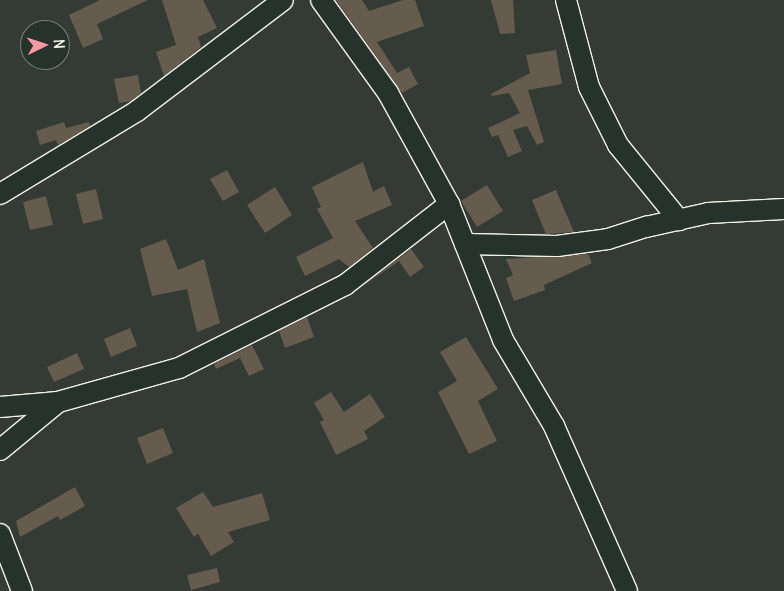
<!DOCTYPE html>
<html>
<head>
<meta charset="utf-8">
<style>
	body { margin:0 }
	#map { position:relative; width:784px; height:591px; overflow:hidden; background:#333b34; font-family:Delius,sans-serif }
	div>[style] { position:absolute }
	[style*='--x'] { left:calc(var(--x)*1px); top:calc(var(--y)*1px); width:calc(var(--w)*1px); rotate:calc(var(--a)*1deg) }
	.building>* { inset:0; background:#655c4e }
	.roads { filter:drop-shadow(1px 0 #f4f1e8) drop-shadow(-1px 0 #f4f1e8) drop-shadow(0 1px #f4f1e8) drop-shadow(0 -1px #f4f1e8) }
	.minor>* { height:20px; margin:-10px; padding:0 10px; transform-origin:10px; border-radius:10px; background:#26332d }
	span { translate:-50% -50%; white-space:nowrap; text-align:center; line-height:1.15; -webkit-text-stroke:4px #26332d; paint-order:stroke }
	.north { position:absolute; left:20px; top:20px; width:50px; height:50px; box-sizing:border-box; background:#26332d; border:1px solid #787f78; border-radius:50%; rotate:86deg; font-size:14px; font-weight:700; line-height:20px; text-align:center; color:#f4f1e8 }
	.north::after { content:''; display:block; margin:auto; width:18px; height:22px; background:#ff9aa2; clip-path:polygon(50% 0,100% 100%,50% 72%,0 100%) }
</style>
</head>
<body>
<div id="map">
	<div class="building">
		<div style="clip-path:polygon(100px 0,148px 0,97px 24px,103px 39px,83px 48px,69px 15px)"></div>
		<div style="clip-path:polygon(162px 0,203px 0,217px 28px,198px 37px,201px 47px,164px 76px,156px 52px,176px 45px)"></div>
		<div style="clip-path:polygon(336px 0,362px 0,369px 11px,403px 0,415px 0,424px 26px,377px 42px,397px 73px,409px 67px,418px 84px,402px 93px)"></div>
		<div style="clip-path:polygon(491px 0,513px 0,515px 33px,500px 34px)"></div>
		<div style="clip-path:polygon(556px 50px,562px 84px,528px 90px,544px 142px,537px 145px,527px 126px,513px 130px,522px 151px,508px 157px,498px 135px,492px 137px,488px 128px,520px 113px,509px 93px,492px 96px,491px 94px,530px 73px,526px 55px)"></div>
		<div style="clip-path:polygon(138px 75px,141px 93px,131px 101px,119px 103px,114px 79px)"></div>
		<div style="clip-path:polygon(64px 122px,66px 128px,89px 122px,90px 126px,58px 145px,56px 140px,40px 145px,36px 131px)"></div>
		<div style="clip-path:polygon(363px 162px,373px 192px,384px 186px,392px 205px,355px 221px,373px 248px,349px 267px,339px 259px,305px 276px,296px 257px,333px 238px,317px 209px,321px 207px,312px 187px)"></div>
		<div style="clip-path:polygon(227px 170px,239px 192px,223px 201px,210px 179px)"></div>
		<div style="clip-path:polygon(487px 185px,503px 211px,477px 227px,461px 201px)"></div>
		<div style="clip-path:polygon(275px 187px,292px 215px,265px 233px,247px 205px)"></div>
		<div style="clip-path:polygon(96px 189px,103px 219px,83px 224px,76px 194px)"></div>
		<div style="clip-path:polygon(556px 190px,574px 232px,546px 234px,532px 200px)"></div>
		<div style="clip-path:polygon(46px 196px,53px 225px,30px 230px,23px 202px)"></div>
		<div style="clip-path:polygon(166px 239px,178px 270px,204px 259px,220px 323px,197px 332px,187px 289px,152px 296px,140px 249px)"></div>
		<div style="clip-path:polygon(411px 249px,424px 267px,410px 277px,399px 261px,362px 287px)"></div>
		<div style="clip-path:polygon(588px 254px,592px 263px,544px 285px,545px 290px,514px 301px,506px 278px,513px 275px,506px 259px)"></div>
		<div style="clip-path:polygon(307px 317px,314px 337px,285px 348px,279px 331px)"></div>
		<div style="clip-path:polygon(130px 328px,137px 346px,111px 357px,104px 339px)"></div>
		<div style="clip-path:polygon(466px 337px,498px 389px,478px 401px,497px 441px,469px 454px,438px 392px,457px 381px,440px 352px)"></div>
		<div style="clip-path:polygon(252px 345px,264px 369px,249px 376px,240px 358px,216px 369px,214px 364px)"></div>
		<div style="clip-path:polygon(77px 353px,84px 369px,54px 382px,47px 367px)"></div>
		<div style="clip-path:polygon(331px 392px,344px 412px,370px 394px,385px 417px,364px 431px,368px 439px,336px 455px,320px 422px,324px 420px,314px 403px)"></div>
		<div style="clip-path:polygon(163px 428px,173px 453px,147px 464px,137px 438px)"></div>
		<div style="clip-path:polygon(75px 487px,85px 506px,60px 520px,58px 516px,20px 537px,16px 521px)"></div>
		<div style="clip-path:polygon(203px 492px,213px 507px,262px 493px,270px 520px,228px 532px,234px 542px,211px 556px,198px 534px,194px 537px,176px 508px)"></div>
		<div style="clip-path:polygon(217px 568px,220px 582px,191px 590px,187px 575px)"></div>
	</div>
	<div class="roads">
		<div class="minor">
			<div style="--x:321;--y:0;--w:115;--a:54.2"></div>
			<div style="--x:388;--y:93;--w:127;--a:61.2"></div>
			<div style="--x:449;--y:204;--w:146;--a:68.3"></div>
			<div style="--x:503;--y:340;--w:100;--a:59.3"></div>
			<div style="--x:554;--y:426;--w:180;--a:66.1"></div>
			<div style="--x:566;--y:0;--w:90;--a:75.2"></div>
			<div style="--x:589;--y:87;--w:65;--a:63.4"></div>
			<div style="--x:618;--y:145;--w:97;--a:50.9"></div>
			<div style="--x:0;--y:194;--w:160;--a:-31.2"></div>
			<div style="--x:137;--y:111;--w:183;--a:-37.2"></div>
			<div style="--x:465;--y:244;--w:92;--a:1.2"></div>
			<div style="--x:557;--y:246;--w:51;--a:-7.8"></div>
			<div style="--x:608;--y:239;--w:40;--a:-18"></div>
			<div style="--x:646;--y:227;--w:64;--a:-12.7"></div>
			<div style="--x:708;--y:213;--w:76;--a:-3"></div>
			<div style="--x:0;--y:407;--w:58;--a:-4.9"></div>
			<div style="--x:58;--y:402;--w:126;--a:-15.7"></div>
			<div style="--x:179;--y:368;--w:186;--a:-26.6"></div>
			<div style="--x:345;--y:285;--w:132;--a:-37.9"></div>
			<div style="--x:0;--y:450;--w:75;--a:-39.6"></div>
			<div style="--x:0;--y:534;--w:61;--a:68.9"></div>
		</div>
	</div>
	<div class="north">N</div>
</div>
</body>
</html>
